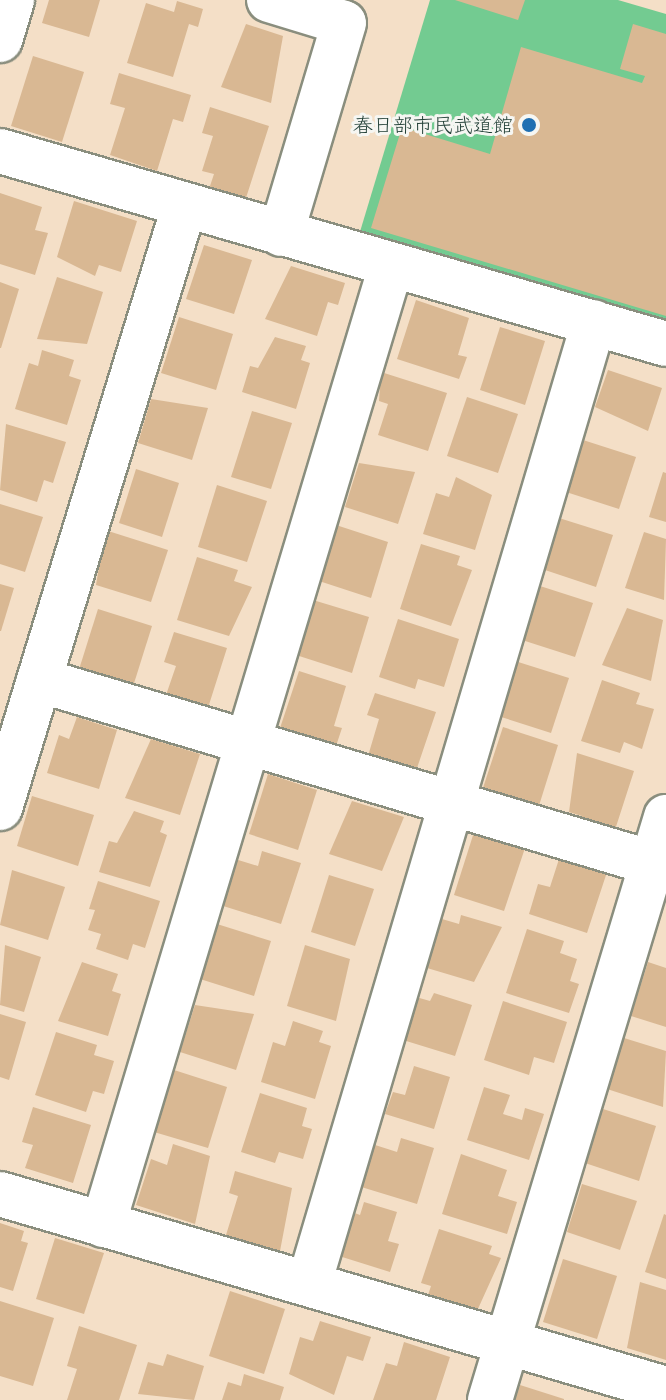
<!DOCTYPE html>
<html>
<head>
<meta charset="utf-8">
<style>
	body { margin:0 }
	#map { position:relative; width:666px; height:1400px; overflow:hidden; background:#f4dfc7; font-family:Pangolin,"Klee One",sans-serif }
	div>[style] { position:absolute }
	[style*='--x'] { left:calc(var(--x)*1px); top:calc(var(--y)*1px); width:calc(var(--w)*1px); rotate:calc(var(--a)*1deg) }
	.green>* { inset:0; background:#73cb91 }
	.building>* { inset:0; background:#d9b893 }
	.roads { filter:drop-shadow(2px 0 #8a8e7e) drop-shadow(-2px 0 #8a8e7e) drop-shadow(0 2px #8a8e7e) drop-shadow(0 -2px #8a8e7e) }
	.minor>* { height:44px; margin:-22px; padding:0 22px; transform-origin:22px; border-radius:22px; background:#fff }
	.dots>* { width:22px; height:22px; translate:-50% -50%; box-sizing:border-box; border:4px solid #f6f6f2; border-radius:50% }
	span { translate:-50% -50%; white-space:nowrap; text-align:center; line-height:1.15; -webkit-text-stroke:6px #f6f6f2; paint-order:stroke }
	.poi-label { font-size:20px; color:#1f3d34 }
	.right { translate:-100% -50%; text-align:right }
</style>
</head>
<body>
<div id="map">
	<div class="green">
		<div style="clip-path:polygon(430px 0,618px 0,666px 14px,666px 324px,359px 235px)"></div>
	</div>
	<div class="building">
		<div style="clip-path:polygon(49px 0,100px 0,89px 37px,42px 23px)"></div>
		<div style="clip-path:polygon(455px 0,525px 0,518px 20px)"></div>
		<div style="clip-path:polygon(177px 1px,203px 9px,198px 27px,189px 24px,173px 77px,127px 63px,146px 3px,174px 12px)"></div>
		<div style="clip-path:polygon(246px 24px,283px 36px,271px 103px,221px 87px)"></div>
		<div style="clip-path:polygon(633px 24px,666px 34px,666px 316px,371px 228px,402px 127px,490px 154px,521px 47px,642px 83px,645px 76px,620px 69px)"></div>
		<div style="clip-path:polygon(33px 56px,84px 72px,62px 142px,11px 126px)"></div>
		<div style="clip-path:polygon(119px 73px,191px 95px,183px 122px,173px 119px,157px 171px,110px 155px,125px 108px,110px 104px)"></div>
		<div style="clip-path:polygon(210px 107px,269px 126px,245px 201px,209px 189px,214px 174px,202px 171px,213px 136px,202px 133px)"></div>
		<div style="clip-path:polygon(0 193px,42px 207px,35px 230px,48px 233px,35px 275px,0 264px)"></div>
		<div style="clip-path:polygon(74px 201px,137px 221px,121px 272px,99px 265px,95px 276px,57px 257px)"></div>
		<div style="clip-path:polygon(204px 245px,252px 260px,234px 314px,186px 299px)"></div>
		<div style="clip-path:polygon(291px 266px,345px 283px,338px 305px,328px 302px,317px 336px,265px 319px)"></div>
		<div style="clip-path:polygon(57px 277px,103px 292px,87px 344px,37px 339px)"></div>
		<div style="clip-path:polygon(0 282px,19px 289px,1px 348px,0 348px)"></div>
		<div style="clip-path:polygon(416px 300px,469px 318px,458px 355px,467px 357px,459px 379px,397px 359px)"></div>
		<div style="clip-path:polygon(179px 317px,233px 334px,216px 390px,161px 373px)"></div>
		<div style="clip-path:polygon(500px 327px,545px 341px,525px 405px,480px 390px)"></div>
		<div style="clip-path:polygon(275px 337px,306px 346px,301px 360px,310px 363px,296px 409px,242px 392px,250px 366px,258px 368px)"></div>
		<div style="clip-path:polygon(42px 350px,74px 360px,69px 376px,81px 380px,67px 425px,15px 409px,29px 363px,38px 366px)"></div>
		<div style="clip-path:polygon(608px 370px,662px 388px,648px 431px,595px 407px)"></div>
		<div style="clip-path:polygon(381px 372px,447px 393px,428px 451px,378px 435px,388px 404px,379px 401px)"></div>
		<div style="clip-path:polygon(467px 397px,518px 414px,498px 473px,447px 456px)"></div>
		<div style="clip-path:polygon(151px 399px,208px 408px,192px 460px,138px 443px)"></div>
		<div style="clip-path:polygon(252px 411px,292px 423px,271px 489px,231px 477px)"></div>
		<div style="clip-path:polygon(6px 424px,66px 442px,53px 483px,44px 480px,37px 502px,0 490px)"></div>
		<div style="clip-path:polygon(583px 440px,636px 457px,619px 509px,566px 492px)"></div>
		<div style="clip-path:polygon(359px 463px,415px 472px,398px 524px,345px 507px)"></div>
		<div style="clip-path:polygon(136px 469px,179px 483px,162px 537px,119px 523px)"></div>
		<div style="clip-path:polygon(663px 472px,666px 473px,666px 522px,649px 517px)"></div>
		<div style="clip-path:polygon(456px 477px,492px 495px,475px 550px,423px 534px,436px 493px,449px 497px)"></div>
		<div style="clip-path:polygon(217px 485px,267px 501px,247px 562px,198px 547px)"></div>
		<div style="clip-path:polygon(0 504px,43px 517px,25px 572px,0 564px)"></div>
		<div style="clip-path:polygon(559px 518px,613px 535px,596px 587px,542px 569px)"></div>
		<div style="clip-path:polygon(336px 525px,388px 542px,371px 598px,319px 581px)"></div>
		<div style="clip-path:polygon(105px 530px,168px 550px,151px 602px,96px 585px)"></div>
		<div style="clip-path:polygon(644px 532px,666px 539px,664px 600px,625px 588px)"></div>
		<div style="clip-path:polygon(421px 544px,460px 556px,457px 565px,472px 570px,451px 626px,400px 609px)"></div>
		<div style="clip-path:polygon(197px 557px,238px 570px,234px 581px,252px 587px,229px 636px,177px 620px)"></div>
		<div style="clip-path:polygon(0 584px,14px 588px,1px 631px,0 631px)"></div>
		<div style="clip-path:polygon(540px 586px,593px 603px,575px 657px,522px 640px)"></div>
		<div style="clip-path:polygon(313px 600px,369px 617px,352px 673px,296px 655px)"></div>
		<div style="clip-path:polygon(627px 608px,663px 620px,651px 681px,602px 665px)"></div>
		<div style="clip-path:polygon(98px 609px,152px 626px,130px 696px,76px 679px)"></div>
		<div style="clip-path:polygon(398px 619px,459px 639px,444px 687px,418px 679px,415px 689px,379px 677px)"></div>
		<div style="clip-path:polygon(174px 632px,227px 648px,207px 711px,165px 698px,176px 666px,164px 662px)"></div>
		<div style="clip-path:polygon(515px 661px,569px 678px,551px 733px,498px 716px)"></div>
		<div style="clip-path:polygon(299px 671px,346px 686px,334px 726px,342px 728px,336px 746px,280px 728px)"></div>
		<div style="clip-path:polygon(602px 680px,640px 693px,636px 704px,654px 709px,642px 749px,624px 742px,620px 753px,581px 741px)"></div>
		<div style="clip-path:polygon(375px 693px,436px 712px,416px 771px,368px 756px,379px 719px,367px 715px)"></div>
		<div style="clip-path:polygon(77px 717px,117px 730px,99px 789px,47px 773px,59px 735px,69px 739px)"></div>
		<div style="clip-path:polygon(503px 727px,558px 745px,537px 812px,481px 794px)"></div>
		<div style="clip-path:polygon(151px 739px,200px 754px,180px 815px,125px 798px)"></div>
		<div style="clip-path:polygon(577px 753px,634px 771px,613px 836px,580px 825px,582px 816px,569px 812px)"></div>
		<div style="clip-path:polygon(268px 774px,317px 790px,298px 850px,249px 834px)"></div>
		<div style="clip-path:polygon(32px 796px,94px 815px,78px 866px,17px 846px)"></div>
		<div style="clip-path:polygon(352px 801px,404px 817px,382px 871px,329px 854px)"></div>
		<div style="clip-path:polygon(134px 811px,164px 821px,160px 832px,167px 835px,150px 887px,99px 872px,109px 841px,117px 843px)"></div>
		<div style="clip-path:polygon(475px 829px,526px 845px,504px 911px,454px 895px)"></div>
		<div style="clip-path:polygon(262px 851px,301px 863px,281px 924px,220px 905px,235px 859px,258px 866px)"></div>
		<div style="clip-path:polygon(560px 856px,607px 872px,587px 933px,529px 914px,538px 884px,550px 887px)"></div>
		<div style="clip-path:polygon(12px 870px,65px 887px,48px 940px,0 925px)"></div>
		<div style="clip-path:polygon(329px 875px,374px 889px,355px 946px,311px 932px)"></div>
		<div style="clip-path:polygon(98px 881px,160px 901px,145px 948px,133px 944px,128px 960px,96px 949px,101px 934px,88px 930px,95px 910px,89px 909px)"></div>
		<div style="clip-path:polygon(461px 915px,502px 927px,474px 982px,427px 968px,442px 919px,459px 924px)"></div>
		<div style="clip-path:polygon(217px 924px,271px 941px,254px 996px,200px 979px)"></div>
		<div style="clip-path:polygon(527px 929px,564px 941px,560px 953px,577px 959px,570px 981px,579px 984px,569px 1013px,506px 993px)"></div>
		<div style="clip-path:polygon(5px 945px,41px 957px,24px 1012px,0 1005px)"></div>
		<div style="clip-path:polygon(305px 945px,350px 959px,336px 1021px,287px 1006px)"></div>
		<div style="clip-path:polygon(82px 962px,118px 974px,112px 991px,121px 994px,108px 1036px,58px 1021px)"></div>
		<div style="clip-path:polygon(648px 962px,666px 968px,666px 1027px,631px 1016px)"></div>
		<div style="clip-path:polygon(434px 993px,472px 1005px,455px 1056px,403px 1040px,416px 997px,430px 1001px)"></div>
		<div style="clip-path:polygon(503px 1001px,567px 1022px,554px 1063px,534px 1057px,529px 1075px,484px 1060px)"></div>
		<div style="clip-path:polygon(195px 1005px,254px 1014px,236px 1070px,180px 1052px)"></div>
		<div style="clip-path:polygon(0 1014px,26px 1022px,9px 1080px,0 1077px)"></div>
		<div style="clip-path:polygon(293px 1021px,323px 1031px,319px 1042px,331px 1046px,315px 1099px,261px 1082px,273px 1042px,285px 1046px)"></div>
		<div style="clip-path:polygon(56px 1032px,97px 1045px,94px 1055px,114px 1061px,104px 1094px,93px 1091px,86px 1112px,35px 1095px)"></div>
		<div style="clip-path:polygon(624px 1038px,666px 1051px,663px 1107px,607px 1089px)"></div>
		<div style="clip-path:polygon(414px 1066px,450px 1077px,434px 1129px,385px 1114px,393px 1092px,405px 1095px)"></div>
		<div style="clip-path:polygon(174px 1070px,227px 1087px,208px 1148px,154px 1132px)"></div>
		<div style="clip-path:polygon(484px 1087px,510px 1095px,503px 1114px,522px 1120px,525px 1108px,544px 1114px,529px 1160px,467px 1140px)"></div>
		<div style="clip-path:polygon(260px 1093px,307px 1108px,302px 1126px,312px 1129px,303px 1159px,279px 1152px,275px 1163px,241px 1152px)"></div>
		<div style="clip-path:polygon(33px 1107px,91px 1125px,73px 1183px,25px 1168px,33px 1145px,22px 1142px)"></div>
		<div style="clip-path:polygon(603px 1109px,656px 1126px,639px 1181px,585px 1163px)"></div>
		<div style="clip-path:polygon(401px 1138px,434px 1148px,417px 1204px,358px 1186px,372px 1144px,397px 1152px)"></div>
		<div style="clip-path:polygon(173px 1144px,210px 1156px,195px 1224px,136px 1205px,151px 1159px,167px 1165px)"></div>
		<div style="clip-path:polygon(461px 1154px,507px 1170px,498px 1196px,517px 1202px,507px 1234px,442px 1214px)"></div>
		<div style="clip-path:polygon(235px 1171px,292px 1188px,280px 1251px,226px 1235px,238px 1196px,229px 1193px)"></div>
		<div style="clip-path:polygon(582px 1184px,637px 1201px,620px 1250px,567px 1232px)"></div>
		<div style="clip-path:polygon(364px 1202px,397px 1212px,388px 1241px,399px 1244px,390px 1272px,339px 1256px,352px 1212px,360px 1215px)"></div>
		<div style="clip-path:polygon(664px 1214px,666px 1215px,666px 1279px,645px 1272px)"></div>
		<div style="clip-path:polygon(0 1223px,24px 1231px,21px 1241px,28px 1243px,13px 1291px,0 1287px)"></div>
		<div style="clip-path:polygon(439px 1229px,492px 1246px,489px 1254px,501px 1258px,477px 1311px,428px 1295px,431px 1286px,421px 1283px)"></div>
		<div style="clip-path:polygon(55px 1238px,104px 1253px,84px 1314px,36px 1299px)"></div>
		<div style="clip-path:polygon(563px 1259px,617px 1276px,597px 1339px,543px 1322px)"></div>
		<div style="clip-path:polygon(640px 1282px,666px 1290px,666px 1360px,627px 1348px)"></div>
		<div style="clip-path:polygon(230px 1291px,285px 1309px,264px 1374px,209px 1356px)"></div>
		<div style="clip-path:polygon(0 1301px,54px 1318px,33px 1386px,0 1376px)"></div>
		<div style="clip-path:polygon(320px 1321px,371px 1337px,363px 1361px,347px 1356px,334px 1395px,289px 1374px,300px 1337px,313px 1341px)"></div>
		<div style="clip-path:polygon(79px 1326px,137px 1345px,119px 1400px,67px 1400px,77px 1369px,67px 1366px)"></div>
		<div style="clip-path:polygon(404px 1342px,450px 1357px,436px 1400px,373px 1400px,386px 1363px,397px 1366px)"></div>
		<div style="clip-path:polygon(167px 1354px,204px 1366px,194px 1400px,138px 1394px,148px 1362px,163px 1366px)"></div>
		<div style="clip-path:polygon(244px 1374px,284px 1387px,280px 1400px,222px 1400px,228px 1382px,241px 1386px)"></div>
		<div style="clip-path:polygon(520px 1385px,564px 1399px,564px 1400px,515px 1400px)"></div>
	</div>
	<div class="roads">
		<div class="minor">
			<div style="--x:269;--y:0;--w:78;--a:17"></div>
			<div style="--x:344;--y:23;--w:220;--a:106.6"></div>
			<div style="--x:0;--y:40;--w:42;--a:-73.3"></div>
			<div style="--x:0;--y:151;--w:693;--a:16.16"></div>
			<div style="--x:39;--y:680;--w:640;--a:16.62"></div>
			<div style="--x:0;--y:808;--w:629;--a:-72.98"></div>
			<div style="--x:0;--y:1194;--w:694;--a:16.32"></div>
			<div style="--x:103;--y:1225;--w:1001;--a:-73.28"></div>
			<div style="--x:309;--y:1284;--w:1003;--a:-73.5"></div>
			<div style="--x:490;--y:1400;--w:609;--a:-73.2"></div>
		</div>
	</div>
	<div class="dots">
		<div style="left:529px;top:125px;background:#1f6fb2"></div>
	</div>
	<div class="poi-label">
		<span class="right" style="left:513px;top:125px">春日部市民武道館</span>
	</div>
</div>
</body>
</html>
